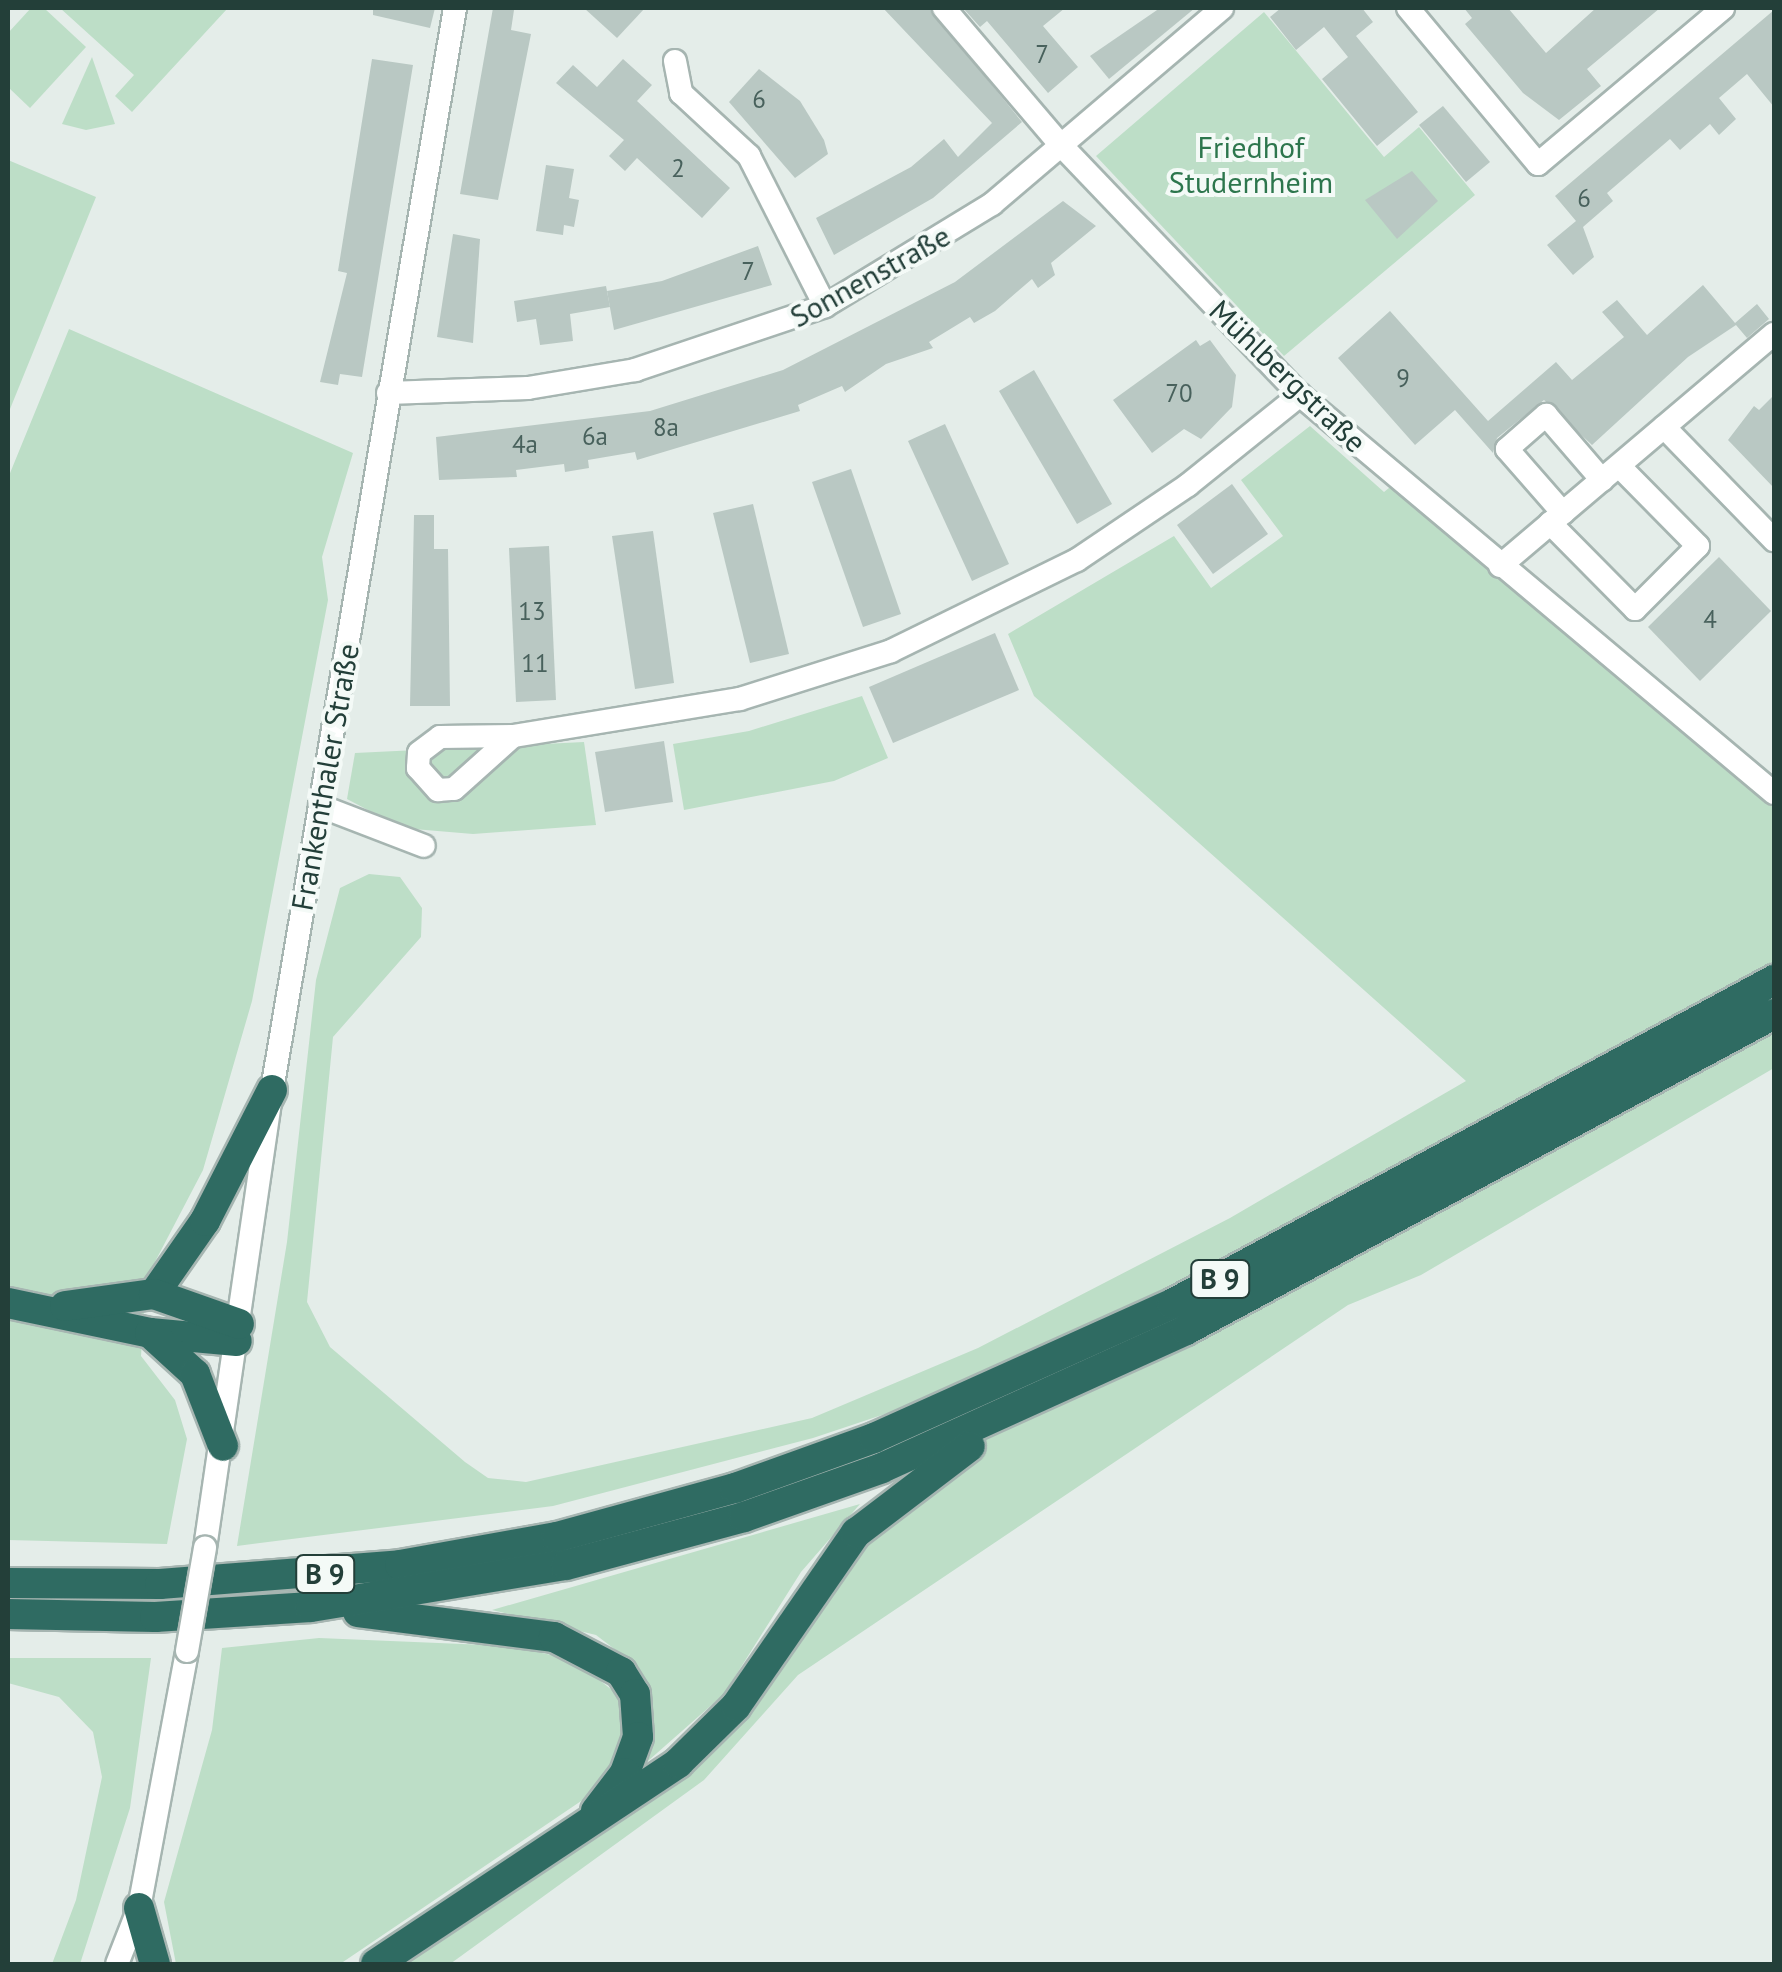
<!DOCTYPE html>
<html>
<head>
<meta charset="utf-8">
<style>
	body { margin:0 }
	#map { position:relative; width:1782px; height:1972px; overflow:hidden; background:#e4ede9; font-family:"PT Sans",sans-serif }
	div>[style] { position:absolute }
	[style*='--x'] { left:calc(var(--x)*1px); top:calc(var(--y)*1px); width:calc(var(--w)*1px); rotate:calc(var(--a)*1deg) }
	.green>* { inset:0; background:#bddec7 }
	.building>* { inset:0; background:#b9c8c3 }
	.roads { filter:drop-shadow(2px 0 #a6b5b1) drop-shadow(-2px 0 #a6b5b1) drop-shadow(0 2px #a6b5b1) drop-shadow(0 -2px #a6b5b1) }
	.minor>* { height:22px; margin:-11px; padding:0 11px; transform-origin:11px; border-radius:11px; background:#fff }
	.highway>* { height:30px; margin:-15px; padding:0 15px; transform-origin:15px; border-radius:15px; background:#2f6b62 }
	.bridges { filter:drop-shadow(2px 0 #a6b5b1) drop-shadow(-2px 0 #a6b5b1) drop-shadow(0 2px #a6b5b1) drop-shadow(0 -2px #a6b5b1) }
	.minor-bridge>* { height:22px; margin:-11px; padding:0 11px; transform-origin:11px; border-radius:11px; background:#fff }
	span { translate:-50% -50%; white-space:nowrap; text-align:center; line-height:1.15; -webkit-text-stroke:8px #f4faf7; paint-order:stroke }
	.number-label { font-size:25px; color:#48615c }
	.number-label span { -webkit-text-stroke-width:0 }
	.shield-label span { padding:2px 8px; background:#f4faf7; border:2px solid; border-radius:8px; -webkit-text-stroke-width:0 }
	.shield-label { font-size:28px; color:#233f39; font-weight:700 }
	.park-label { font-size:30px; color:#2d764d }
	.street-label { font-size:30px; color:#233f39 }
	.frame { position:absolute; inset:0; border:10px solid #233f39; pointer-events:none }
</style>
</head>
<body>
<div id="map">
	<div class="green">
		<div style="clip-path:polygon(31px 8px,44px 8px,86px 47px,30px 108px,8px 87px,8px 33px)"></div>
		<div style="clip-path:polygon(60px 8px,225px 8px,227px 9px,132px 112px,115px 96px,134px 75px)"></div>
		<div style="clip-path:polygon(1264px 12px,1384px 157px,1419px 127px,1475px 195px,1284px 356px,1096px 156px)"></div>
		<div style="clip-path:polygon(92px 57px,115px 124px,86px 130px,62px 124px)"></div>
		<div style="clip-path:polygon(8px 160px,96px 197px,8px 414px)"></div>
		<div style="clip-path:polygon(69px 329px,353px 453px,322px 557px,328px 600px,252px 1001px,203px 1170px,146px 1279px,141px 1356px,175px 1400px,187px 1439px,167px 1544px,8px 1540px,8px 478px)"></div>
		<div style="clip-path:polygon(1310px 426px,1384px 492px,1410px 471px,1774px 778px,1774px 1068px,1421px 1275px,1348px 1305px,798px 1675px,704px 1780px,450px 1964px,398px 1964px,616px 1820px,885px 1516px,951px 1392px,813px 1438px,553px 1506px,237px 1546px,287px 1242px,316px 980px,340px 888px,369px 874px,400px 877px,422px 908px,421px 937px,333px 1037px,307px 1302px,330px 1347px,465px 1462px,488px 1478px,526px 1482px,812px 1418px,978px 1348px,1230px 1218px,1466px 1081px,1034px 696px,1008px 634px,1174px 536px,1211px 588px,1283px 536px,1241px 480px)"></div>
		<div style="clip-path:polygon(862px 696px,888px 758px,834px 781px,684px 810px,673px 744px,749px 731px)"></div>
		<div style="clip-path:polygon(584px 742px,596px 825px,473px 834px,402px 828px,347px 799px,355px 753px)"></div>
		<div style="clip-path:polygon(860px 1504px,801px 1572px,724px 1694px,640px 1768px,651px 1702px,638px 1667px,596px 1635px,492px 1610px)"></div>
		<div style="clip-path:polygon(319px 1638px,510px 1646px,574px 1660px,617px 1694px,623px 1721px,616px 1764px,590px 1795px,340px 1964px,176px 1964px,164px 1902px,212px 1730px,222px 1648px)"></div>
		<div style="clip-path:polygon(8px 1658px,151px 1658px,130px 1808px,80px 1964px,52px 1964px,76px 1900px,102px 1777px,93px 1732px,59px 1697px,8px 1683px)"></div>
	</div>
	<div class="building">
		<div style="clip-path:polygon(373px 8px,435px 8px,430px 28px,373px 15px)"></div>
		<div style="clip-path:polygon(493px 8px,514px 10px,511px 30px,531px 34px,498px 200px,460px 194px)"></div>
		<div style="clip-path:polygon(584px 8px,645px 8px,617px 38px)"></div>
		<div style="clip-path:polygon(883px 8px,929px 8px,1022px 122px,933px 198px,834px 255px,816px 218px,911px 167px,944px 139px,958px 157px,992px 123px)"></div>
		<div style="clip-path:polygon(963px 8px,1065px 8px,1043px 26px,1078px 67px,1048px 93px,987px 21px,980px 27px)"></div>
		<div style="clip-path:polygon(1160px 8px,1195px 8px,1109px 79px,1090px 56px)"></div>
		<div style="clip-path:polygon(1281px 8px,1362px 8px,1373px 22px,1356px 36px,1418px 112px,1377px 146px,1322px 79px,1348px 57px,1324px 27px,1296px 50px,1270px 17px)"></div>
		<div style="clip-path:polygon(1464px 8px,1508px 8px,1546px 53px,1596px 8px,1660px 8px,1587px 69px,1601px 86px,1559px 120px,1523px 93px,1465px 24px,1472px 18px)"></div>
		<div style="clip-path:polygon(1774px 10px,1774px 107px,1747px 74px,1719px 98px,1736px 119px,1719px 135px,1710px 124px,1680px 150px,1670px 139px,1607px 193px,1613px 201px,1583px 227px,1594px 257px,1573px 275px,1547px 245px,1576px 221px,1555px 196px)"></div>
		<div style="clip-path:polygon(372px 59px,413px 65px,362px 377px,340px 374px,338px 385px,320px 382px,347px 273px,338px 271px)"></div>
		<div style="clip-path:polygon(623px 59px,652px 85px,637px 101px,730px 188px,702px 218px,637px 158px,625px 171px,609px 156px,624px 140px,556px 83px,573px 65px,597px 87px)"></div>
		<div style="clip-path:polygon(759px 69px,800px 101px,824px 140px,828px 154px,795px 178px,729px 102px)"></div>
		<div style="clip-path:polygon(1443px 106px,1490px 162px,1466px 182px,1419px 125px)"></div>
		<div style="clip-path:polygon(546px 165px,574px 169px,569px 198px,579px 200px,574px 227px,564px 225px,563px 235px,536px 231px)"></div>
		<div style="clip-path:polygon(1412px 171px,1438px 201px,1397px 239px,1365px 200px)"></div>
		<div style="clip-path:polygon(1063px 201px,1096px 226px,1051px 263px,1055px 275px,1038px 288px,1032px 279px,995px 311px,974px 323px,970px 317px,929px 342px,933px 348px,886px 364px,845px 392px,842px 386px,798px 405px,800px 411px,637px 460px,635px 452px,588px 460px,589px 468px,565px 472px,564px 464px,516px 470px,517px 477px,439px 480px,436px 437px,650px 411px,783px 370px,955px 282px)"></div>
		<div style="clip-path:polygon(453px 234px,480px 239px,473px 343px,437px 337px)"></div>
		<div style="clip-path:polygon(758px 246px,772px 285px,614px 330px,607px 291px,662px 281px)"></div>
		<div style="clip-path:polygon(1703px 285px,1735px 323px,1757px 304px,1769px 319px,1747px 338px,1736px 325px,1688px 357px,1592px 445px,1544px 400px,1497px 438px,1493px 453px,1455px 410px,1415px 445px,1338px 358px,1390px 311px,1488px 421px,1556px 362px,1572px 380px,1624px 337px,1602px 312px,1617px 300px,1647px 335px)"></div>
		<div style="clip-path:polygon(606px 286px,610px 307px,570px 314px,573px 341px,540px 345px,536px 319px,517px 322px,514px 301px)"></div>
		<div style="clip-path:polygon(1196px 340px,1200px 346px,1210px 340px,1236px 375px,1232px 407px,1201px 439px,1184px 429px,1152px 453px,1113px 400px)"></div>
		<div style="clip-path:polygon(1034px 370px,1112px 504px,1077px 524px,999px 391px)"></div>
		<div style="clip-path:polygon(1774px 395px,1774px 488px,1728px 440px,1754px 406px,1759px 410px)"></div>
		<div style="clip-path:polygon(945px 424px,1009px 564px,972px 581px,908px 441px)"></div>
		<div style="clip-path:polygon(851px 469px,901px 614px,863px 627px,812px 482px)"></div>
		<div style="clip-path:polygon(1232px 484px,1268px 534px,1213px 574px,1177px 525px)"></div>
		<div style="clip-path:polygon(753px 504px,789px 654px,750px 663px,713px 513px)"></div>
		<div style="clip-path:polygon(414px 515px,434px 515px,434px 549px,448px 549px,450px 706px,410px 706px)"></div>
		<div style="clip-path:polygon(653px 531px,674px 683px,635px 689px,612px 536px)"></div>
		<div style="clip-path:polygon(549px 546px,556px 700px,516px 702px,509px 548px)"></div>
		<div style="clip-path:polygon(1719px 557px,1771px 611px,1700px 681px,1648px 627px)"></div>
		<div style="clip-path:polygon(995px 633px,1019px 690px,893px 743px,869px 687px)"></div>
		<div style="clip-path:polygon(664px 741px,673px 802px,605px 812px,595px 752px)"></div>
	</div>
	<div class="roads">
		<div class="minor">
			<div style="--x:944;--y:8;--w:177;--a:49.6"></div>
			<div style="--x:1059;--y:143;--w:349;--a:46.3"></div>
			<div style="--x:1300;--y:395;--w:619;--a:40.02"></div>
			<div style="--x:1408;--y:8;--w:203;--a:50.2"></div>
			<div style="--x:1538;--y:164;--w:242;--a:-40.1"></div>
			<div style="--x:675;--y:61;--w:33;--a:79"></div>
			<div style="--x:681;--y:93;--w:93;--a:42.8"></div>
			<div style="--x:749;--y:156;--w:168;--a:63.1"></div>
			<div style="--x:388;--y:393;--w:140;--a:-2"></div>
			<div style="--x:528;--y:388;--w:109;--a:-9.5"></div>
			<div style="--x:635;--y:370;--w:200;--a:-18.6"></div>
			<div style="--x:825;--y:306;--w:196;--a:-31.4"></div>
			<div style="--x:992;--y:204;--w:302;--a:-40.4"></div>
			<div style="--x:1664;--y:427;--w:158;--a:45.8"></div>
			<div style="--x:1563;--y:513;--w:85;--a:-131.2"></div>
			<div style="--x:1507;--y:449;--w:52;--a:-41.1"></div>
			<div style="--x:1546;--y:415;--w:86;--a:49.3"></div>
			<div style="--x:1550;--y:523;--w:121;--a:45.3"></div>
			<div style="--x:1635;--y:609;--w:89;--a:-45"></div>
			<div style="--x:1698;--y:546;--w:112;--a:-134.6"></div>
			<div style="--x:1500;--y:566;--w:359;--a:-40.3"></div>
			<div style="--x:513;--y:736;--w:73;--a:179.2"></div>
			<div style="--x:440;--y:737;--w:26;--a:143"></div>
			<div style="--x:419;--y:753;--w:15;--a:94"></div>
			<div style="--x:418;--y:768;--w:30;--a:48"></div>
			<div style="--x:438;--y:790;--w:16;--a:-4"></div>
			<div style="--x:454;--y:789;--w:79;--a:-41.9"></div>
			<div style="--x:513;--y:736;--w:230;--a:-9.3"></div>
			<div style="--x:740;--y:699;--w:158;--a:-17.6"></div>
			<div style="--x:891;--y:651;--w:207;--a:-26.1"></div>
			<div style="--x:1077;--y:560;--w:134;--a:-34"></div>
			<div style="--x:1188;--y:485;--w:144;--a:-38.8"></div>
			<div style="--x:320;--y:806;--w:111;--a:21"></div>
			<div style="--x:205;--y:1548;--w:463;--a:-81.7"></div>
			<div style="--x:272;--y:1090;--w:1097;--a:-80.4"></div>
			<div style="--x:117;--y:1964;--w:60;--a:-68.6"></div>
			<div style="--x:139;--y:1908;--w:261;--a:-79.4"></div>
		</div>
		<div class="highway">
			<div style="--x:154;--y:1294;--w:89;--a:-55.1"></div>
			<div style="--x:205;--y:1221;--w:147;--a:-62.9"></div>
			<div style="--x:8;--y:1303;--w:145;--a:11.9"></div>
			<div style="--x:150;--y:1333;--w:87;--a:5.3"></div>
			<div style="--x:65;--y:1306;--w:90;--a:-7.7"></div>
			<div style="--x:154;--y:1294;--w:90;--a:19.4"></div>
			<div style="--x:150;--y:1333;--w:61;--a:42.3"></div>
			<div style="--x:195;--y:1374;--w:77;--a:68.7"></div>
			<div style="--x:8;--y:1583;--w:152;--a:0.4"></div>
			<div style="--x:160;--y:1584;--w:241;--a:-4.5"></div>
			<div style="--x:400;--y:1565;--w:159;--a:-10.1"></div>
			<div style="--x:557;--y:1537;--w:185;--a:-15.4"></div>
			<div style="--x:735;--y:1488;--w:148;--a:-19.8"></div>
			<div style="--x:874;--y:1438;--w:327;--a:-24.2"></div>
			<div style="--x:1172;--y:1304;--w:684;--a:-28.29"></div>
			<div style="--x:358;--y:1612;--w:198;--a:7.3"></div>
			<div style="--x:554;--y:1637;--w:76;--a:27.6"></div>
			<div style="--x:621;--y:1672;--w:26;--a:58"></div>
			<div style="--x:635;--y:1694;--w:43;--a:86"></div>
			<div style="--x:638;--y:1737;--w:38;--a:110"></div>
			<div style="--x:625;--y:1773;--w:48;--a:127.3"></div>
			<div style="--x:8;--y:1614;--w:147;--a:1.2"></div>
			<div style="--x:155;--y:1617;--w:156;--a:-3.7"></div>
			<div style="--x:311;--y:1607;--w:258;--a:-9.4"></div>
			<div style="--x:566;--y:1565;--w:184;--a:-15.1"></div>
			<div style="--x:744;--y:1517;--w:146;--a:-19.5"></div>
			<div style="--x:882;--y:1468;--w:334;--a:-24.4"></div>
			<div style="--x:1186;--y:1330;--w:668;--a:-28.25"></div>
			<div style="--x:139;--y:1908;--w:58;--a:74.1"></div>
			<div style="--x:376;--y:1964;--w:363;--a:-33.6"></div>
			<div style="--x:678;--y:1763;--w:81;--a:-44.5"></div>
			<div style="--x:736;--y:1706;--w:211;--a:-55.3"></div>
			<div style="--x:856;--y:1533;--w:143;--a:-37.3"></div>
		</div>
	</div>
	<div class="bridges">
		<div class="minor-bridge">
			<div style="--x:187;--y:1651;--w:105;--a:-80.1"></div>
		</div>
	</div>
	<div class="number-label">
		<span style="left:1042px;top:54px">7</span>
		<span style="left:759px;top:99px">6</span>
		<span style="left:678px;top:168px">2</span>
		<span style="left:1584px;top:198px">6</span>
		<span style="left:748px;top:271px">7</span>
		<span style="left:1403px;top:378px">9</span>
		<span style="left:1179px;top:393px">70</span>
		<span style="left:666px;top:427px">8a</span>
		<span style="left:595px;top:436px">6a</span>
		<span style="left:525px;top:444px">4a</span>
		<span style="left:532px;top:611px">13</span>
		<span style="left:1710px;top:619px">4</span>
		<span style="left:535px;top:663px">11</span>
	</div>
	<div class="shield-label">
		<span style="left:1220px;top:1279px">B 9</span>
		<span style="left:325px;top:1574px">B 9</span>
	</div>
	<div class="park-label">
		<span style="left:1251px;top:164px">Friedhof<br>Studernheim</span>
	</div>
	<div class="street-label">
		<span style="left:870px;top:276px;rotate:-29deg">Sonnenstraße</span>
		<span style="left:1288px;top:376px;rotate:44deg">Mühlbergstraße</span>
		<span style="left:325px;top:777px;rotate:-80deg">Frankenthaler Straße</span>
	</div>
	<div class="frame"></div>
</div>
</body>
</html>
